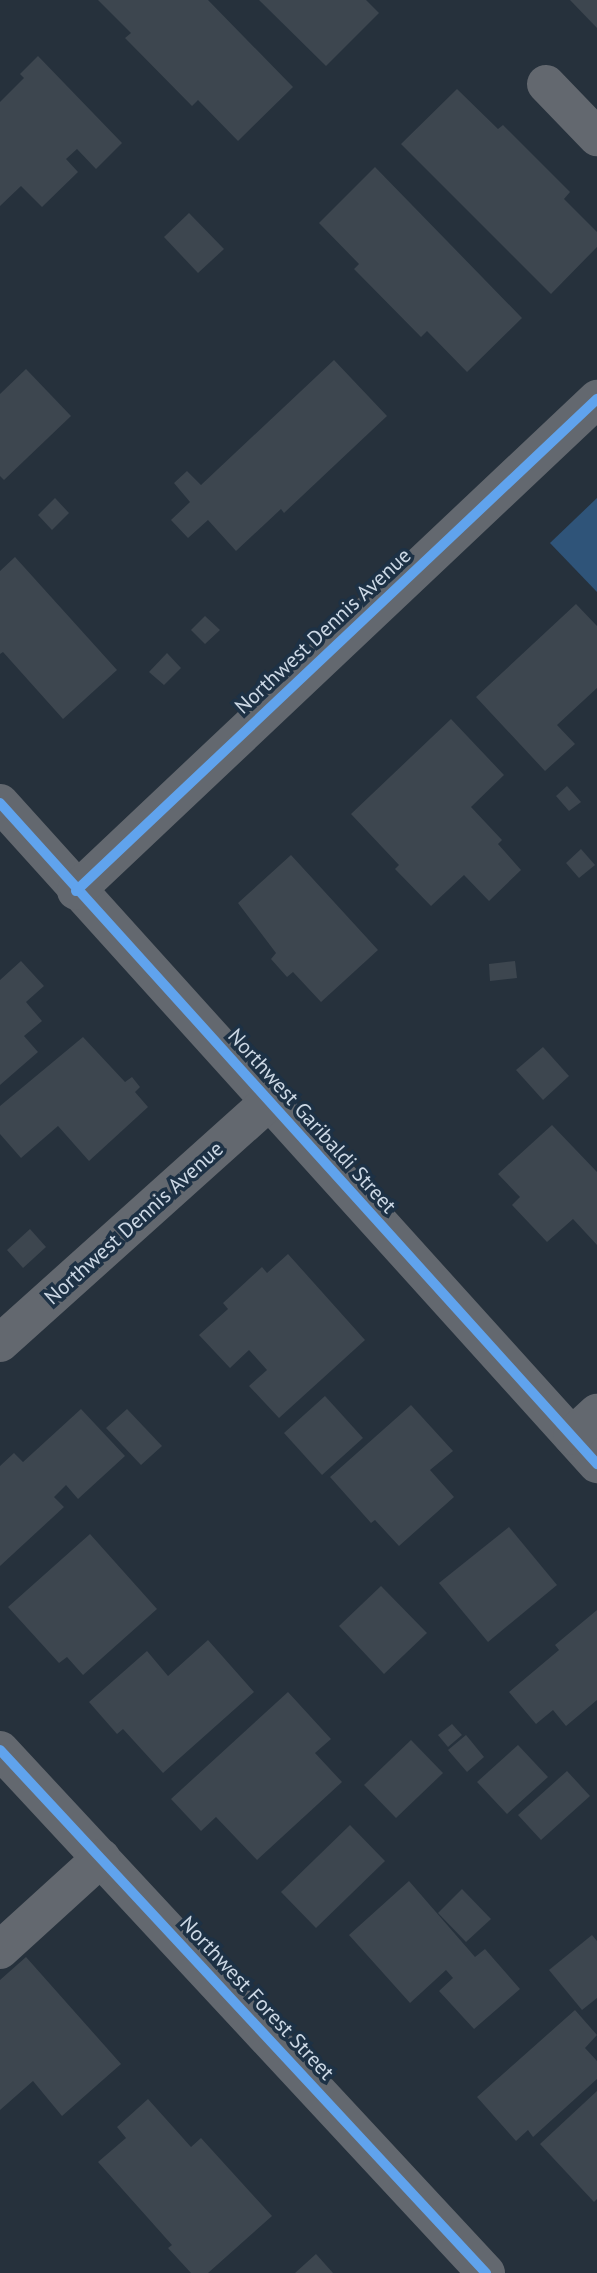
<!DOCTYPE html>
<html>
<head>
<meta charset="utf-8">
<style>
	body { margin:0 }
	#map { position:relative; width:597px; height:2273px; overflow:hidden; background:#26313c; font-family:"PT Sans",sans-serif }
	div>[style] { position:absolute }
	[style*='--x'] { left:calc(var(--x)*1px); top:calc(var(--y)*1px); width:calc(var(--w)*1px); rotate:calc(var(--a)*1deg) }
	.green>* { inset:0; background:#2f5479 }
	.building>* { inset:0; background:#3d464f }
	.minor>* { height:38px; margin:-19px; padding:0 19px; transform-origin:19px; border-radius:19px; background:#63686f }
	.cycleway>* { height:10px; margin:-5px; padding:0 5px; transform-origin:5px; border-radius:5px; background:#60a3ed }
	span { translate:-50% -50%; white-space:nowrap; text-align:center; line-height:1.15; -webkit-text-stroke:7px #1d3145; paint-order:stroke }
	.street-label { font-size:21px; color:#ccd8e5 }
</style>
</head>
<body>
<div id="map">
	<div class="green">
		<div style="clip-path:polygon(597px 498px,597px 592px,550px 543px)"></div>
	</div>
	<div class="building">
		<div style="clip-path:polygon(98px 0,208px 0,293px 87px,238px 141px,198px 100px,192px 106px,125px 38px,131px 33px)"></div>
		<div style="clip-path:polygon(259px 0,366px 0,379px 13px,326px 66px)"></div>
		<div style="clip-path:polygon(570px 0,597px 0,597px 28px)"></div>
		<div style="clip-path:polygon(38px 56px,122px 143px,96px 169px,77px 149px,66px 159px,78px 172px,42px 207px,21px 186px,0 206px,0 102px,24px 78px,20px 74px)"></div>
		<div style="clip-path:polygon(457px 89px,498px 129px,503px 125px,570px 192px,564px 199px,597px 232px,597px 247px,551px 294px,401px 144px)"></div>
		<div style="clip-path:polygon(375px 167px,522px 318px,467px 372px,427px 331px,421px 337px,354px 269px,359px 264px,319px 223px)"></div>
		<div style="clip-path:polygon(189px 213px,224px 249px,198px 273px,164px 237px)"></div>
		<div style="clip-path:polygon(334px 360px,387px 416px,284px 513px,281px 509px,236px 551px,208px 520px,188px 538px,171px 520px,190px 502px,174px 483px,187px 471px,201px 485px)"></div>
		<div style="clip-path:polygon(26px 369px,71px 416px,4px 480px,0 476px,0 394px)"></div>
		<div style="clip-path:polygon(55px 498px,69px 513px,52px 530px,38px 515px)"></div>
		<div style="clip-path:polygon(15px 557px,117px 670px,63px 719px,3px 652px,0 654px,0 571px)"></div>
		<div style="clip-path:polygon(576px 604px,597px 626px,597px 688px,557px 725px,575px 744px,545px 771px,476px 697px)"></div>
		<div style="clip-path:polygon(205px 616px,220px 630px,205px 644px,191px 630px)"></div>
		<div style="clip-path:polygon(167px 653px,181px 668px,164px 685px,149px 672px)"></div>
		<div style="clip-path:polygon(451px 719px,504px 775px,471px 807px,502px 840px,498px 844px,521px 870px,489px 901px,464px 875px,431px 906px,395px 869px,399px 865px,351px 814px)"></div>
		<div style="clip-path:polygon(567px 786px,581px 802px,569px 811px,556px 796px)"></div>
		<div style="clip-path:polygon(581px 849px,595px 865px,579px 878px,566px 863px)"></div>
		<div style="clip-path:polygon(291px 855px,378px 950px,321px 1002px,293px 972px,287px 977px,271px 959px,276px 953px,238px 903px)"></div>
		<div style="clip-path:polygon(21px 961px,44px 986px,26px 1002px,42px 1021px,24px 1036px,38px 1052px,0 1085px,0 980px)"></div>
		<div style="clip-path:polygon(515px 961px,517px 978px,490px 981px,489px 964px)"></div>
		<div style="clip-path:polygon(83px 1037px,125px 1082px,132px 1077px,140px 1087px,135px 1092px,148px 1107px,89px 1161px,58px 1126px,21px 1158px,0 1134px,0 1106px)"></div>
		<div style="clip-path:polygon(543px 1047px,569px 1076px,543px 1100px,516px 1070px)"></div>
		<div style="clip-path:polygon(552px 1125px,597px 1172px,597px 1245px,573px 1219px,547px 1242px,512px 1205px,520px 1197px,498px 1174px)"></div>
		<div style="clip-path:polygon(30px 1229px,46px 1247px,23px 1268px,7px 1250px)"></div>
		<div style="clip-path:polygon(288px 1254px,365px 1340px,279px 1418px,249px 1386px,267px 1370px,249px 1350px,230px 1368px,199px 1335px,228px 1309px,223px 1303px,262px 1267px,267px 1273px)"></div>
		<div style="clip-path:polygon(325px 1396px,363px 1438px,322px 1475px,284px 1433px)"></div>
		<div style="clip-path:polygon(411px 1405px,453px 1451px,430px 1470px,454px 1497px,399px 1546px,375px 1520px,371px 1523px,330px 1477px)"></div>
		<div style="clip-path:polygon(81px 1409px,125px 1456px,78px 1499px,66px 1485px,54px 1497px,64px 1507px,0 1566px,0 1466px,14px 1453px,23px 1462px)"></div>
		<div style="clip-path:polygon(127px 1409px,162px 1446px,141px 1465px,106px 1428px)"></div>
		<div style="clip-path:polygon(509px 1527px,557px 1585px,488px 1642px,439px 1583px)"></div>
		<div style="clip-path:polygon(90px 1534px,157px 1609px,83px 1675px,67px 1657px,59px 1663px,8px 1607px)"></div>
		<div style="clip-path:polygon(381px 1586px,427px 1633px,384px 1674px,339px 1626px)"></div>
		<div style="clip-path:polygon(597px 1610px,597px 1700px,566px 1726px,553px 1710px,536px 1724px,509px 1692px,559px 1650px,555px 1645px)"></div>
		<div style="clip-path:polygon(208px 1640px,254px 1692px,163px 1773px,123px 1729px,117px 1734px,89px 1702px,147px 1651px,168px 1676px)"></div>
		<div style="clip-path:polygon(288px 1692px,331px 1739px,315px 1753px,342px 1782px,257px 1860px,216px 1817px,201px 1831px,171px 1799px)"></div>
		<div style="clip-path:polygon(452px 1724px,462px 1735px,448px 1747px,438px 1735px)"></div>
		<div style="clip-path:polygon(466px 1735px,484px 1757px,467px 1772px,448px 1750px)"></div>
		<div style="clip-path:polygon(411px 1740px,443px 1773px,396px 1818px,364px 1785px)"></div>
		<div style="clip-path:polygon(518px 1745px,548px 1777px,507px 1814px,477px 1782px)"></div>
		<div style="clip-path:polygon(567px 1771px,590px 1796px,541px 1840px,518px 1815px)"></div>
		<div style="clip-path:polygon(350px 1825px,385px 1861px,316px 1928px,281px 1892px)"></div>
		<div style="clip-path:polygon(409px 1881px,475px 1957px,485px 1949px,520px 1989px,474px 2029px,439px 1991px,453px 1978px,446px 1970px,410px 2003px,349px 1935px)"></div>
		<div style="clip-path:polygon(462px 1889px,491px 1919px,466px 1942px,438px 1913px)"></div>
		<div style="clip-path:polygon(592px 1935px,597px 1941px,597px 1998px,582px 2010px,549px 1970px)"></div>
		<div style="clip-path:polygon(26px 1957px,121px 2064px,62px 2116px,33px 2081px,0 2110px,0 1980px)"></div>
		<div style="clip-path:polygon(575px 2010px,597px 2035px,585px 2048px,597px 2061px,597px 2079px,533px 2137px,528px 2130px,516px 2141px,477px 2097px)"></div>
		<div style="clip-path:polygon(597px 2091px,597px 2199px,594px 2202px,540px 2144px)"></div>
		<div style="clip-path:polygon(148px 2099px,191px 2147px,201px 2138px,272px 2216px,208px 2273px,191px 2273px,168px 2248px,172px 2245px,98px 2162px,126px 2138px,117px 2127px)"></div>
		<div style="clip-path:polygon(316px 2254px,333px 2273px,295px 2273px)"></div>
	</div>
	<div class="minor">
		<div style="--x:546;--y:84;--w:74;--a:46.1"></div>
		<div style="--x:0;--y:803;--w:891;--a:47.91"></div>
		<div style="--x:76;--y:891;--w:717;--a:-43.36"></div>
		<div style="--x:0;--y:1343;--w:361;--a:-41.9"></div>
		<div style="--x:572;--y:1436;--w:34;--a:-43"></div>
		<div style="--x:0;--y:1750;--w:714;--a:47.1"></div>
		<div style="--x:0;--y:1950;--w:137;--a:-42.3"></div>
	</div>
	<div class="cycleway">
		<div style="--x:0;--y:803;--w:891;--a:47.91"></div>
		<div style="--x:76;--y:891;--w:717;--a:-43.36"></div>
		<div style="--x:0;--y:1750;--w:714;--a:47.1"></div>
	</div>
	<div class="street-label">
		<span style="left:323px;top:631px;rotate:-43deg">Northwest Dennis Avenue</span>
		<span style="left:312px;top:1121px;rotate:48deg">Northwest Garibaldi Street</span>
		<span style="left:134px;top:1223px;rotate:-42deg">Northwest Dennis Avenue</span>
		<span style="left:257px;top:1998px;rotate:47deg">Northwest Forest Street</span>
	</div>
</div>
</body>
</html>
